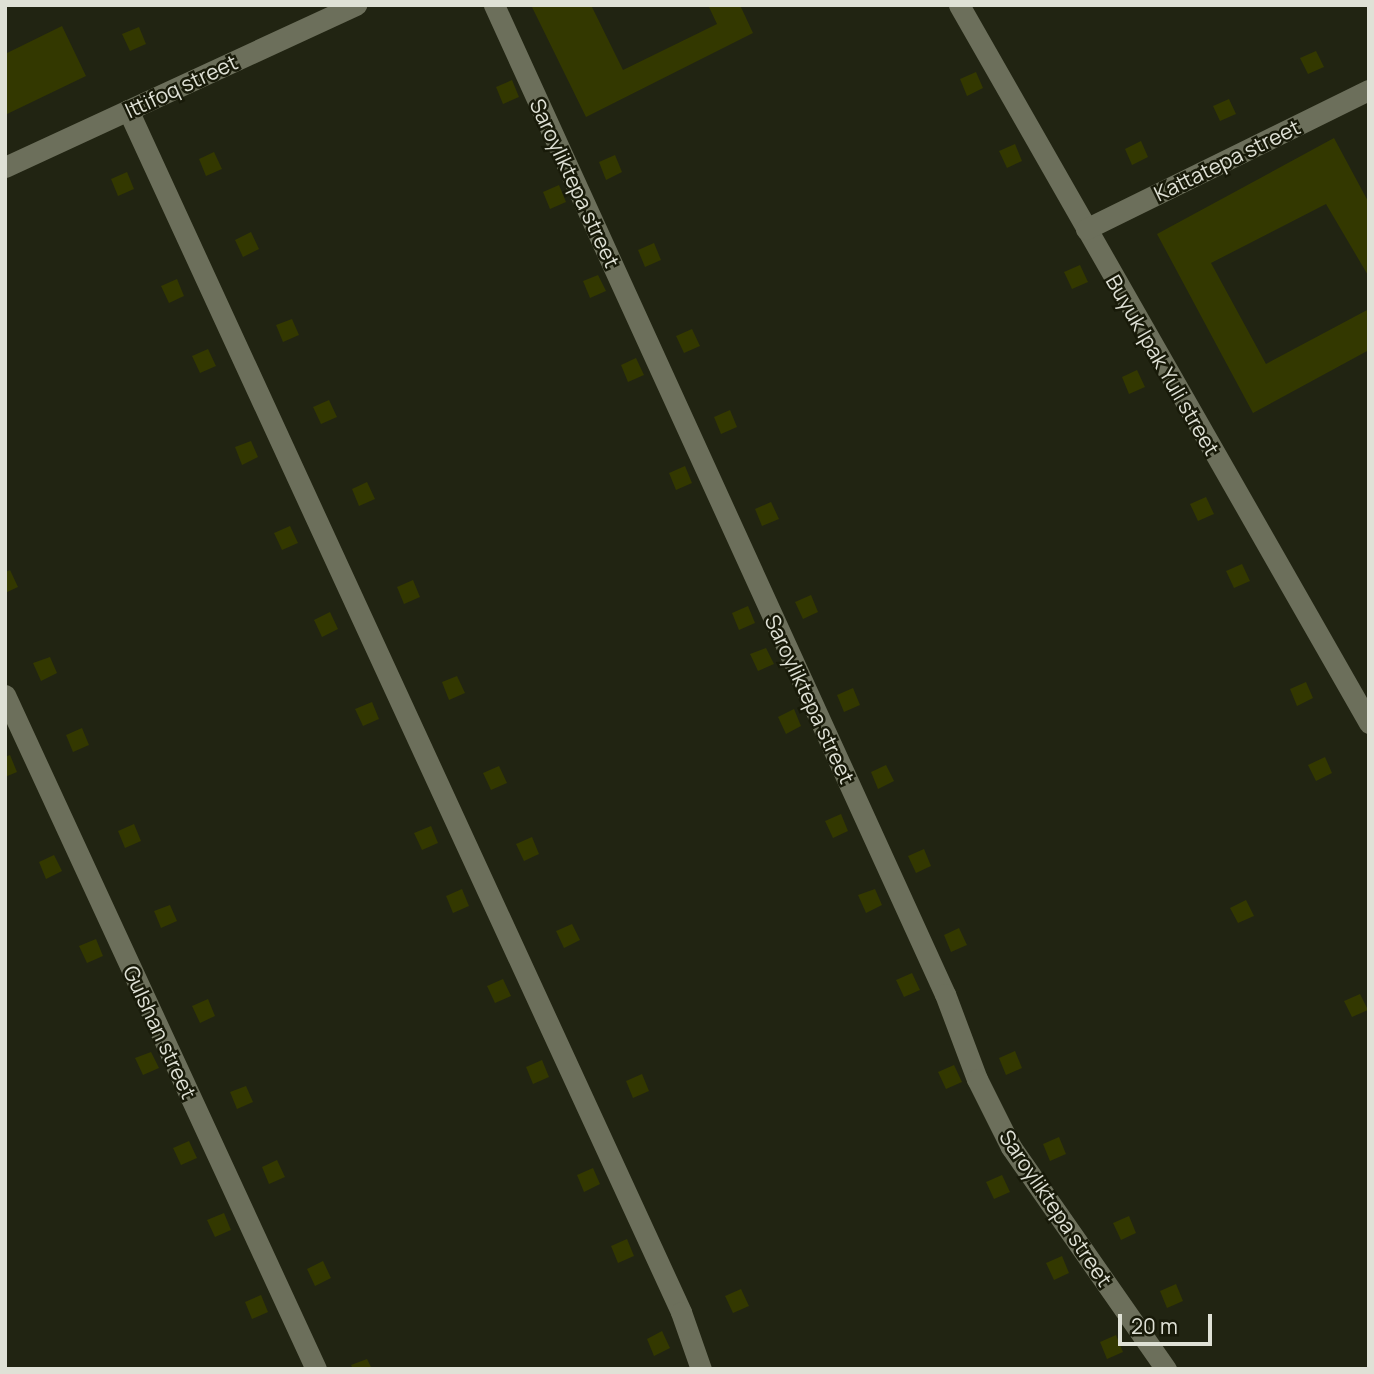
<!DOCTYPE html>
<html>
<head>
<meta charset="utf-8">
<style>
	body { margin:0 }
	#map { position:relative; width:1374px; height:1374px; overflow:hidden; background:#212412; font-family:Manrope,sans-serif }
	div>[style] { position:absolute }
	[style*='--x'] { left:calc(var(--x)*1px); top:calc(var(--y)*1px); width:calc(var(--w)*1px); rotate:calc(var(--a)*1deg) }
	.building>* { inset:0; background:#333800 }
	.minor>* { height:21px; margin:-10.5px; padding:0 10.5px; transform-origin:10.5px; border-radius:10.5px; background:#6c6f5b }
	span { translate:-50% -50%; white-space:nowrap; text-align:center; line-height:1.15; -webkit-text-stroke:5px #181a09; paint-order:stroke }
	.street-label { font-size:21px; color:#dfe1d6 }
	.frame { position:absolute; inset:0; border:7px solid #dfe1d6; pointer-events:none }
	.scale { position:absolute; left:1118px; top:1314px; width:94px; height:32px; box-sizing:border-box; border:4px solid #dfe1d6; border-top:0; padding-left:9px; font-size:21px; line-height:24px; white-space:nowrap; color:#dfe1d6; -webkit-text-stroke:5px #181a09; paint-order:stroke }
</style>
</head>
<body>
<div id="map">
	<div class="building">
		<div style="clip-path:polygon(531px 5px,591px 5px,623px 70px,717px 24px,708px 5px,740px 5px,753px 33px,586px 117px)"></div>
		<div style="clip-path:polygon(62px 26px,86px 76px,5px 115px,5px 54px)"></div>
		<div style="clip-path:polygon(139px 27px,146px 44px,130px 51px,122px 34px)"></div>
		<div style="clip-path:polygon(1316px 51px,1324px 67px,1308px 74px,1300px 58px)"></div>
		<div style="clip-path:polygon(976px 72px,983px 88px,967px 96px,960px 79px)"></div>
		<div style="clip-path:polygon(512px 80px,519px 97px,503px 104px,496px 87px)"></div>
		<div style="clip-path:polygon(1229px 99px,1236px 114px,1220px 121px,1213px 106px)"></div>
		<div style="clip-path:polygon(1334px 138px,1369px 203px,1369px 277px,1326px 204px,1211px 263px,1266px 364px,1369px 309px,1369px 350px,1253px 413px,1157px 234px)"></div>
		<div style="clip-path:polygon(1141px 141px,1148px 157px,1132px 165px,1125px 149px)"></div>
		<div style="clip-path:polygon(1015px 144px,1022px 161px,1007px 168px,999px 151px)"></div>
		<div style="clip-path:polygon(214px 152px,222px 169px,206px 176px,199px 159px)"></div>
		<div style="clip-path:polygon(615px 155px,622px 172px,606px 180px,599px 162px)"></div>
		<div style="clip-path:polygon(127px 172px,134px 189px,118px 196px,111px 179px)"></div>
		<div style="clip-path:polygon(559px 185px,566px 202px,550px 209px,543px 192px)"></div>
		<div style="clip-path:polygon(251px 232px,259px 249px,243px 257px,235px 240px)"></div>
		<div style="clip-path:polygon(654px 243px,661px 260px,645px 267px,638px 250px)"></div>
		<div style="clip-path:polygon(1080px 265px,1088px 282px,1072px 289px,1064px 272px)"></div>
		<div style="clip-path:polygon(598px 275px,606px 291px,590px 298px,583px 281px)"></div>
		<div style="clip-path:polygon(177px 279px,184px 296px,169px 303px,161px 286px)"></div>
		<div style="clip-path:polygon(292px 319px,299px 335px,283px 342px,276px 325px)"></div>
		<div style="clip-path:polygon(692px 329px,700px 346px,684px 353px,676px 336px)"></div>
		<div style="clip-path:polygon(208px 349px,216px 366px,200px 373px,192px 356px)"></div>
		<div style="clip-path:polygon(636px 358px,644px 375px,628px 382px,621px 365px)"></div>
		<div style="clip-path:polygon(1137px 370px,1145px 387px,1129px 394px,1122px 377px)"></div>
		<div style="clip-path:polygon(329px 400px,337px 417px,321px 424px,313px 407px)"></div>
		<div style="clip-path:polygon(730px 410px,737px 427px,721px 434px,714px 417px)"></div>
		<div style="clip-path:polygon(251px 441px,258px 457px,242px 465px,235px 447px)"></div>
		<div style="clip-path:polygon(685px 466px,692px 483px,676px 490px,669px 473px)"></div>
		<div style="clip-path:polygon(367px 482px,375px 499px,359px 506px,352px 489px)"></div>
		<div style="clip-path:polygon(1206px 497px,1214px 514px,1198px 521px,1190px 504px)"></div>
		<div style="clip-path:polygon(771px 502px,779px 519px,762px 526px,755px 509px)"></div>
		<div style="clip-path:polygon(290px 526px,298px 543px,282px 550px,274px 533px)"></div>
		<div style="clip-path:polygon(1242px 564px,1250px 581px,1234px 588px,1226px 571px)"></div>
		<div style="clip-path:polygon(10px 570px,18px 587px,5px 593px,5px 572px)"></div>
		<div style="clip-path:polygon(413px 580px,420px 597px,404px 604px,397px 587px)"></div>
		<div style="clip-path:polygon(811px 595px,818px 612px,803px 619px,795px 602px)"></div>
		<div style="clip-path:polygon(748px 606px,755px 623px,739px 630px,732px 613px)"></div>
		<div style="clip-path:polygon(330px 612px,338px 629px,322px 637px,314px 620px)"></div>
		<div style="clip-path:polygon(766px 648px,774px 664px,758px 671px,750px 654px)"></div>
		<div style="clip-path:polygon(50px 657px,57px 673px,41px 681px,33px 663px)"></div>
		<div style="clip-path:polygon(457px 676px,465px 693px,449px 700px,442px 682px)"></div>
		<div style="clip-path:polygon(1306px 682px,1313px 698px,1297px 706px,1290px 689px)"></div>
		<div style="clip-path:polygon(853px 688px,860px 705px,844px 712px,837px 695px)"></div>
		<div style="clip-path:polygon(372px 702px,379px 719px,363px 726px,355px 709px)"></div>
		<div style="clip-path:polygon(794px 709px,801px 726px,786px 734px,778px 717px)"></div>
		<div style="clip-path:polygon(82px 728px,89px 745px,73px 752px,66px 735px)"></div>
		<div style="clip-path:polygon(10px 755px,17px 772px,5px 777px,5px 757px)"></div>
		<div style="clip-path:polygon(1325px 757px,1332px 773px,1316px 781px,1308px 765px)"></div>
		<div style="clip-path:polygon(886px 765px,894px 781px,878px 789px,871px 772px)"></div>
		<div style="clip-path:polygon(499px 766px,507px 783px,491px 790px,483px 773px)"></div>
		<div style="clip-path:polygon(841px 814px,848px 831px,833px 838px,825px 821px)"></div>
		<div style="clip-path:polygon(134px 824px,141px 841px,125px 848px,118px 831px)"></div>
		<div style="clip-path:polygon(431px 826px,438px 843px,422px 850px,414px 833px)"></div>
		<div style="clip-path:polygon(532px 837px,539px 854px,524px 861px,516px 844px)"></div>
		<div style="clip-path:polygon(924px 849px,931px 866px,916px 873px,908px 856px)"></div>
		<div style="clip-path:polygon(54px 855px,62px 871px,46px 879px,39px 862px)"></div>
		<div style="clip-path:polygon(462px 889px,469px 906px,453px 913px,446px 896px)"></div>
		<div style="clip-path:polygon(875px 889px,882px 905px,866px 913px,858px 895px)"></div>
		<div style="clip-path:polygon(1246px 900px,1254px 916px,1238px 923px,1230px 908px)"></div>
		<div style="clip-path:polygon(170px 905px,177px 921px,161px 928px,154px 911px)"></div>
		<div style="clip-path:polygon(572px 924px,580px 940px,564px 948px,556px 931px)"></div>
		<div style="clip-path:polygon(959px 928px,967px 945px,951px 952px,944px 935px)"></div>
		<div style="clip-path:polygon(96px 939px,103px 956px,87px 963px,79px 946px)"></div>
		<div style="clip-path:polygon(912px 973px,920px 990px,904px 997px,896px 980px)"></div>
		<div style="clip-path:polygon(503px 979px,511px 996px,495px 1003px,487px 986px)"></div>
		<div style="clip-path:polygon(1360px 994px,1368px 1010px,1352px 1017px,1344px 1001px)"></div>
		<div style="clip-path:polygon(208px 999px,215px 1016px,200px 1023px,192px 1006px)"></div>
		<div style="clip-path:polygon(1015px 1051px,1022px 1068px,1006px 1075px,999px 1058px)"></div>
		<div style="clip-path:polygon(151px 1052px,159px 1068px,143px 1075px,135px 1058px)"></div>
		<div style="clip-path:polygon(542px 1060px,549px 1077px,533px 1084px,526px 1067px)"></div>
		<div style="clip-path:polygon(954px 1065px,962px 1082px,946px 1089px,938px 1072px)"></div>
		<div style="clip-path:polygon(642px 1074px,649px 1091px,633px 1098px,626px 1081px)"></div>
		<div style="clip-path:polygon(246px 1086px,253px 1102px,237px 1109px,230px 1092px)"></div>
		<div style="clip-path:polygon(1059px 1137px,1066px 1154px,1050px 1161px,1043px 1144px)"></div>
		<div style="clip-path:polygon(189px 1141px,197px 1158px,181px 1165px,173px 1148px)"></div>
		<div style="clip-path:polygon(277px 1160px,285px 1177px,269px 1184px,262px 1167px)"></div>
		<div style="clip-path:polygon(593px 1168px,600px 1184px,584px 1192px,577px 1175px)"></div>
		<div style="clip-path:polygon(1002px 1175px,1010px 1192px,994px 1199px,986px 1182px)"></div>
		<div style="clip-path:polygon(224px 1213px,231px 1230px,215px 1237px,207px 1220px)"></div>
		<div style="clip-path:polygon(1129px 1216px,1136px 1233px,1121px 1240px,1113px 1223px)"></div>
		<div style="clip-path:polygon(627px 1239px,634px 1256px,618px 1263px,611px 1246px)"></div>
		<div style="clip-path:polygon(1062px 1256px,1069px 1273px,1054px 1280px,1046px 1263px)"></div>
		<div style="clip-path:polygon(323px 1261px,331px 1278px,315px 1286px,307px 1269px)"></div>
		<div style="clip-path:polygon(1176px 1284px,1183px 1301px,1167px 1308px,1160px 1291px)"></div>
		<div style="clip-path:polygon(741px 1289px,749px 1306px,733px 1313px,725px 1296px)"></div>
		<div style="clip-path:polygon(261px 1295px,268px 1312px,252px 1319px,245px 1302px)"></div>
		<div style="clip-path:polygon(662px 1331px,670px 1348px,654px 1356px,647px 1339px)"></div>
		<div style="clip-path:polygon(1116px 1335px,1123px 1352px,1107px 1359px,1100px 1342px)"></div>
		<div style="clip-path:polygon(367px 1359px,372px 1369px,353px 1369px,351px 1365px)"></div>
	</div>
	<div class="minor">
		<div style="--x:494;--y:5;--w:1087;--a:65.49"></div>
		<div style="--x:945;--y:994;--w:91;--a:69.4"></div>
		<div style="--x:977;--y:1079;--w:76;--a:63.4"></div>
		<div style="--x:1011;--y:1147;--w:271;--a:55.1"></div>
		<div style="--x:959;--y:5;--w:827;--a:60.27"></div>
		<div style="--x:128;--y:110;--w:1323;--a:65.29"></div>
		<div style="--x:681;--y:1312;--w:60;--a:70.7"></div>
		<div style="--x:5;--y:167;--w:387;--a:-24.8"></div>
		<div style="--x:1086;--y:229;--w:315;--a:-26.2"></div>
		<div style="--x:5;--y:695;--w:742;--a:65.23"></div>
	</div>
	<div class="street-label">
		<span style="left:181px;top:86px;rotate:-25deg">Ittifoq street</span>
		<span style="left:1227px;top:160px;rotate:-26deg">Kattatepa street</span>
		<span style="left:575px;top:183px;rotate:65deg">Saroyliktepa street</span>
		<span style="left:1163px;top:365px;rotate:60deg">Buyuk Ipak Yuli street</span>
		<span style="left:810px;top:699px;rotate:65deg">Saroyliktepa street</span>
		<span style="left:160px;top:1032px;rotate:65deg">Gulshan street</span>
		<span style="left:1056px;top:1208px;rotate:56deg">Saroyliktepa street</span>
	</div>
	<div class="frame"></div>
	<div class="scale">20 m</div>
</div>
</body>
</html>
